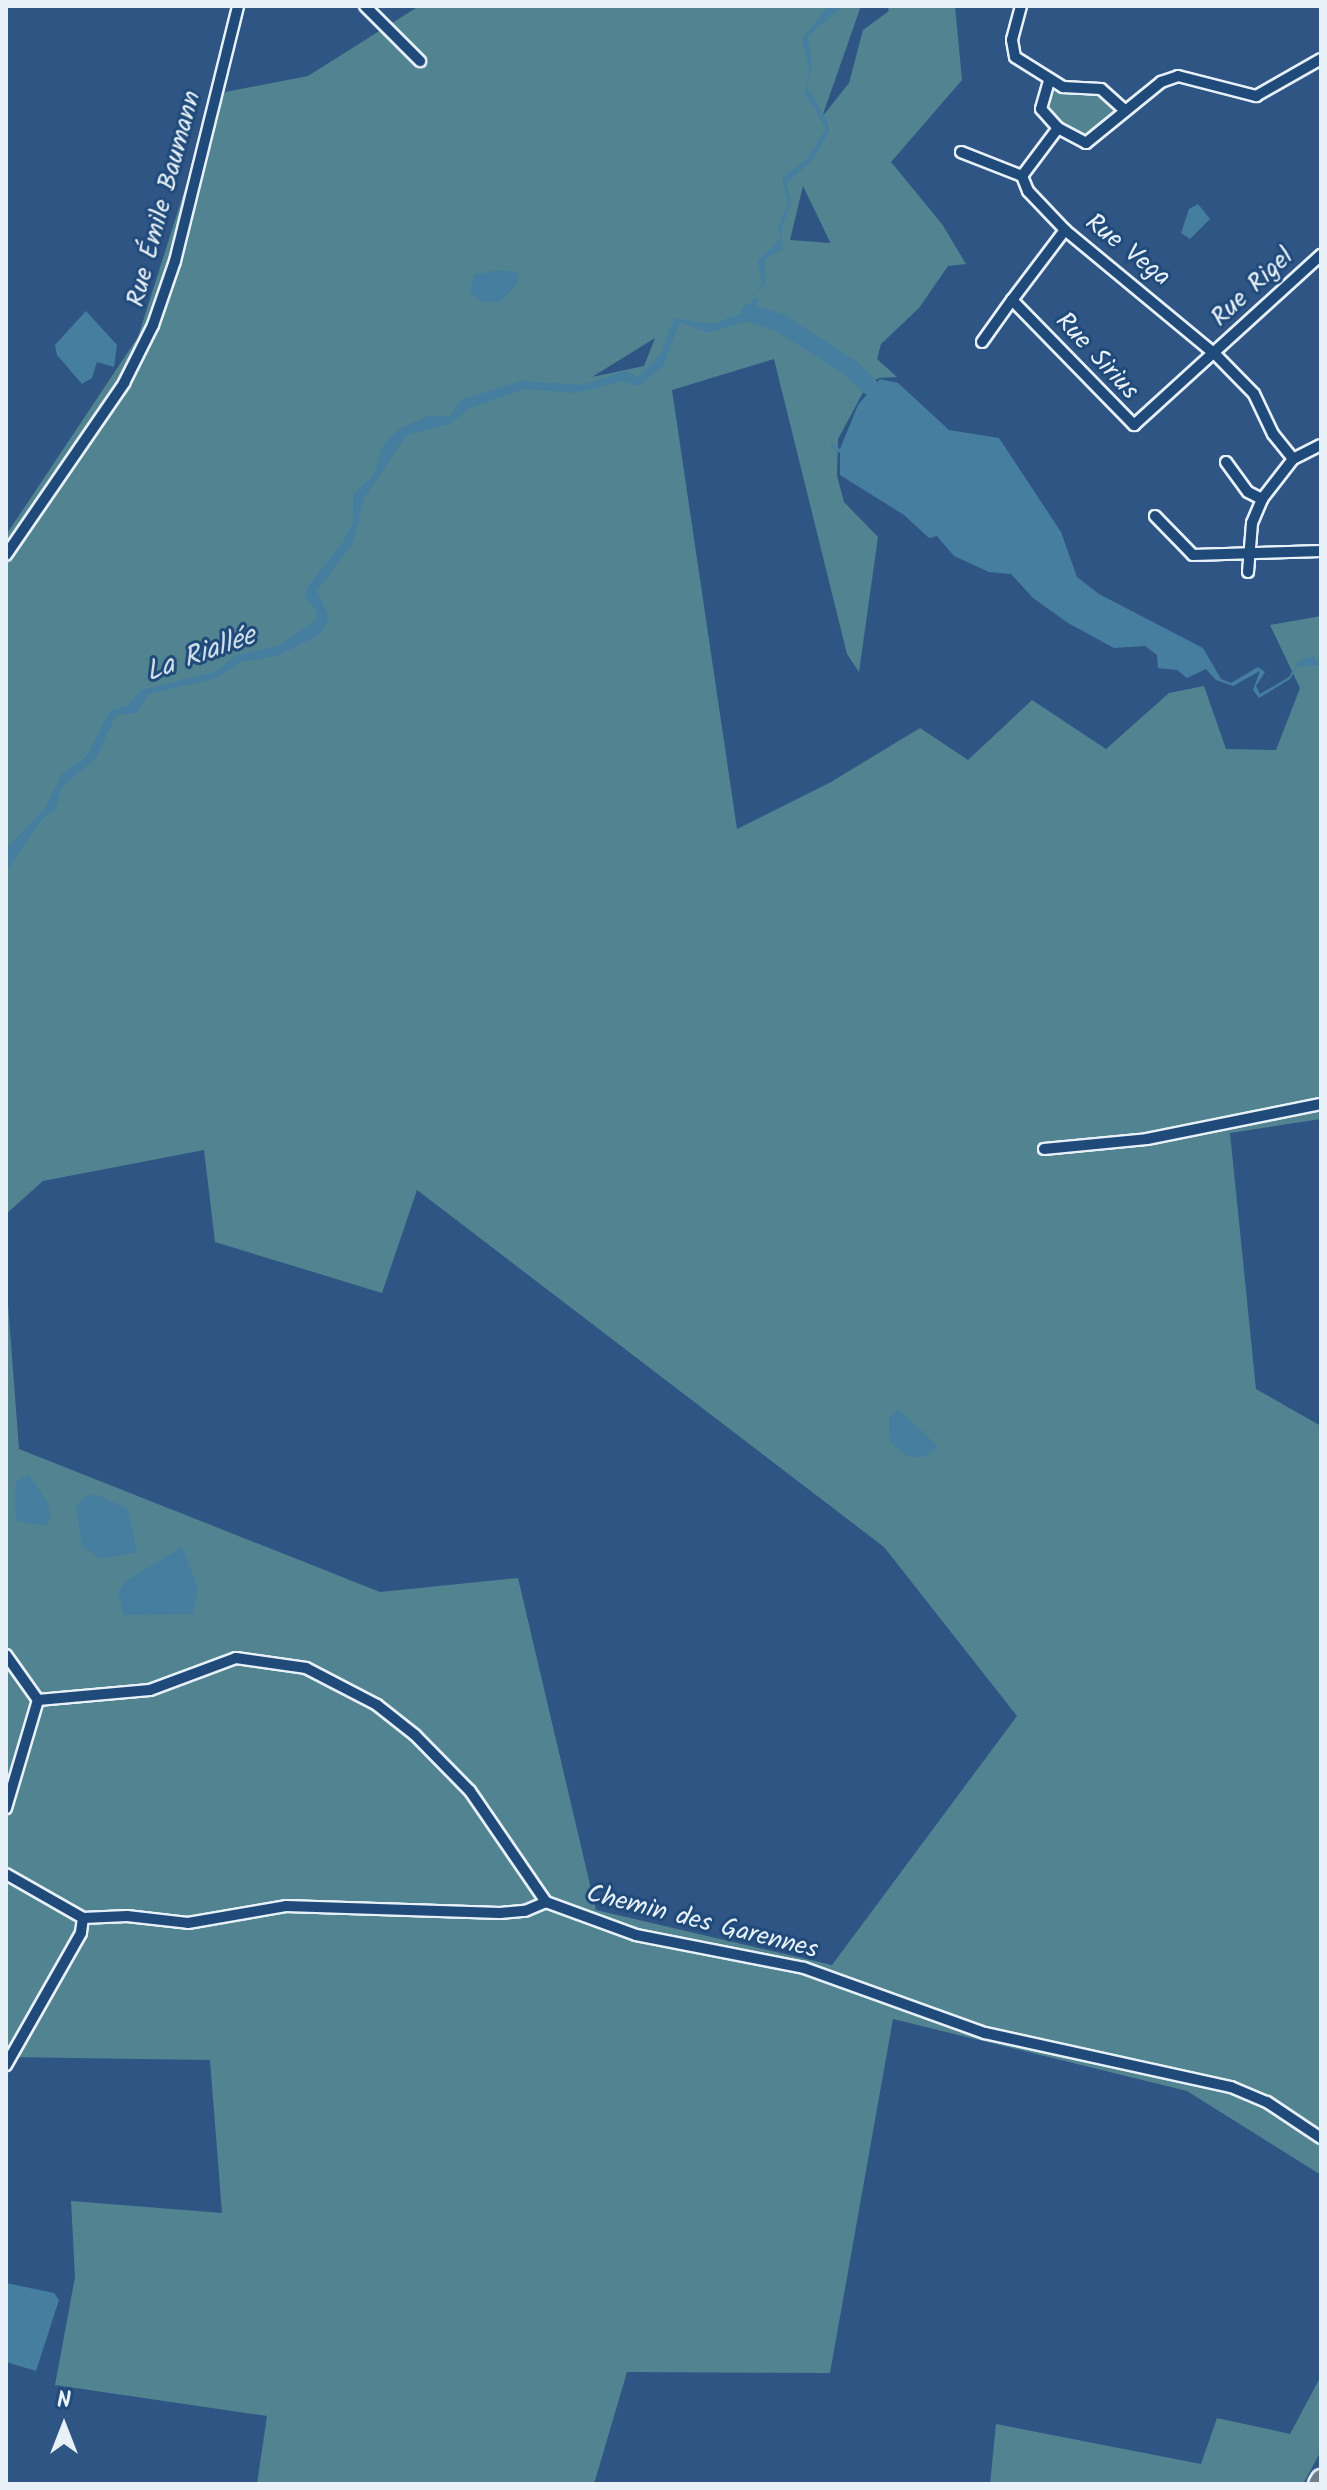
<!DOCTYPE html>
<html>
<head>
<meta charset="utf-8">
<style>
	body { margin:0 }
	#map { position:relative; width:1327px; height:2490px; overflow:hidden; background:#2f5585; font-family:Kalam,sans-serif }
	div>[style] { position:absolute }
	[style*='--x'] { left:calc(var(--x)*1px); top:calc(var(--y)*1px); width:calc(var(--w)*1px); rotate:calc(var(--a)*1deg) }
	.green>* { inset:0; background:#518490 }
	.water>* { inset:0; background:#467e9f }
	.river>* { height:18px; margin:-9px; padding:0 9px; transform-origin:9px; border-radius:9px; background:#467e9f }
	.roads { filter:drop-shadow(2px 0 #e8f1f8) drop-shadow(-2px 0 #e8f1f8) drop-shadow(0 2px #e8f1f8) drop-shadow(0 -2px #e8f1f8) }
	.minor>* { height:10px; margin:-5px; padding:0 5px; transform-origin:5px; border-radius:5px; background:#1f4a7a }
	.motorway>* { height:18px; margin:-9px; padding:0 9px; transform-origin:9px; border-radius:9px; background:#6c7d8b }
	span { translate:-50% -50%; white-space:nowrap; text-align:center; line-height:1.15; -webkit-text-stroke:6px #1f4a7a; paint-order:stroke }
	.street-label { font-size:26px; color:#e8f1f8 }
	.water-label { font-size:28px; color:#d0e0eb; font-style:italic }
	.frame { position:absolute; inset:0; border:8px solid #e8f1f8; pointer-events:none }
	.north { position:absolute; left:24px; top:2386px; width:80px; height:80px; -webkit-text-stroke:6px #1f4a7a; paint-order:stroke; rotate:0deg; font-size:22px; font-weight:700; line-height:32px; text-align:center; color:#e8f1f8 }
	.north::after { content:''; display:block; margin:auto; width:28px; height:36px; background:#e8f1f8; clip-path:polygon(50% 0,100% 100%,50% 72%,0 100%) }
</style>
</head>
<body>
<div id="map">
	<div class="green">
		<div style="clip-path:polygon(evenodd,419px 6px,861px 6px,822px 117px,849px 83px,863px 30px,889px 11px,887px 6px,955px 6px,962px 80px,891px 162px,942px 224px,966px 264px,948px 266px,919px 308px,881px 344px,877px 359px,897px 377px,879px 378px,867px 385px,838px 439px,837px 476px,844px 502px,878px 537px,859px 672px,847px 654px,774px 359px,672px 390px,737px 829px,831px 782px,920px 728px,968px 760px,1032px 700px,1106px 749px,1169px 693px,1204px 686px,1226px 749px,1276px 750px,1300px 688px,1270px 625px,1321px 616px,1321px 1119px,1230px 1133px,1256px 1389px,1321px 1426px,1321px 2175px,1187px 2091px,893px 2019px,830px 2373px,627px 2372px,594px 2484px,257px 2484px,267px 2416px,55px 2385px,75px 2277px,71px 2201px,222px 2213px,210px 2060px,6px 2057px,6px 1278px,19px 1449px,380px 1592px,518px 1578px,596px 1910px,832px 1965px,1017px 1716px,884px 1547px,417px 1190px,382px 1293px,215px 1242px,204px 1150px,43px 1181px,6px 1214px,6px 535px,138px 337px,215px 94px,308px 76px,419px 6px,803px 186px,830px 242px,830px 243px,790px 240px,803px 186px,419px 6px,655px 338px,644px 366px,592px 377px,655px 338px)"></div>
		<div style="clip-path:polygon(1056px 90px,1099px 91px,1112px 103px,1114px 114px,1093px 134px,1082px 137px,1047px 110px,1045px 101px)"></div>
		<div style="clip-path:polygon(1321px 2376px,1321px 2451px,1303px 2484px,990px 2484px,996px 2424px,1201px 2464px,1217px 2418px,1290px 2434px)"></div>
	</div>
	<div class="water">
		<div style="clip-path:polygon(844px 6px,808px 36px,812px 66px,807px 87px,827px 120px,829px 132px,811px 162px,786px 183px,791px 201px,781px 231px,783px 249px,764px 260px,766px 282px,756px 294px,762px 283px,758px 261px,781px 238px,778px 229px,788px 203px,782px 178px,807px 159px,826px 128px,805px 93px,809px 69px,802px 38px,827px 8px)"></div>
		<div style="clip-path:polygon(1198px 204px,1210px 219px,1190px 239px,1181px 233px,1189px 209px)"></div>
		<div style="clip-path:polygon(497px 270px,518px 272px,518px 283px,500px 302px,481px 302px,470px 291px,474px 275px)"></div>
		<div style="clip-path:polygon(754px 298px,759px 299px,751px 320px,708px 333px,680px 322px,663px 366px,638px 386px,622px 381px,577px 393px,524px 389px,470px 408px,450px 424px,407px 435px,364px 498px,353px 543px,317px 591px,329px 617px,321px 634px,277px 656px,241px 662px,216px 678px,149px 694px,137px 713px,116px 715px,97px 757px,61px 788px,55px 811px,43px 818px,6px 872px,7px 848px,45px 808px,61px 775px,86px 757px,110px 711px,129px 705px,141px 690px,217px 671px,236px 655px,278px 646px,316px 620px,317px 612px,305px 597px,308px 586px,343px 542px,353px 522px,353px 494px,373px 476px,383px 445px,399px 429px,428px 416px,450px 416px,461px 400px,521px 381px,582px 385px,625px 371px,638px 377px,661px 354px,674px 318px,713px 324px,748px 311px)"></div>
		<div style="clip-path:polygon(86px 311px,117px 345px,114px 367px,97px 362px,92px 378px,82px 384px,57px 355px,55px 345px)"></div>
		<div style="clip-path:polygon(880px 379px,898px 383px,949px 430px,999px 438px,1061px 532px,1077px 577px,1099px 594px,1203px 648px,1221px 679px,1231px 683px,1258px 667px,1265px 672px,1256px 686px,1260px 694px,1289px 677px,1298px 661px,1313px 656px,1321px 665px,1298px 666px,1290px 679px,1259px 698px,1253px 690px,1260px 671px,1233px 686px,1216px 680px,1206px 669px,1187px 678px,1177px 670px,1158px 668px,1157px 655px,1145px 646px,1114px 648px,1068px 623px,1033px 598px,1011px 574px,989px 572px,954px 556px,937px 536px,929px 538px,904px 515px,840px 475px,840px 453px,831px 447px,831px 442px,840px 449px,858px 405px)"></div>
		<div style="clip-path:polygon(898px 1409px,938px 1446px,924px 1457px,908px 1457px,890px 1442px,889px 1419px)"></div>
		<div style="clip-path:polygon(28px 1474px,47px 1502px,51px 1514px,47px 1526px,18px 1521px,15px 1513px,15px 1483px)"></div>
		<div style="clip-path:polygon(96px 1494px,128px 1509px,137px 1552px,101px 1559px,82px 1546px,76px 1508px,84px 1497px)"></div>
		<div style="clip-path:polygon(182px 1547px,198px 1588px,193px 1614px,124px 1615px,118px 1592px,126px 1581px)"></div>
		<div style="clip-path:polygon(6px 2283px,54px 2293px,59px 2300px,36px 2371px,6px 2362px)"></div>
	</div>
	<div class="river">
		<div style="--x:750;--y:313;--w:32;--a:18"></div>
		<div style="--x:780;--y:323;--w:84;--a:32.4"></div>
		<div style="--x:851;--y:368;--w:25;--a:45"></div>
	</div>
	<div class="roads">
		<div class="minor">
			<div style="--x:365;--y:6;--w:78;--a:45"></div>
			<div style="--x:1021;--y:6;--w:35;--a:105"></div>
			<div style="--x:1012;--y:40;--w:17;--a:80"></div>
			<div style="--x:1015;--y:57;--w:57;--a:32"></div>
			<div style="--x:1063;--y:87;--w:38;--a:3"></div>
			<div style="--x:1101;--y:89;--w:30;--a:42"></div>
			<div style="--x:1049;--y:81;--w:29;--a:106"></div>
			<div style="--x:1041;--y:109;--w:25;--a:48"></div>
			<div style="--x:1058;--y:128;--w:32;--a:28"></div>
			<div style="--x:1086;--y:143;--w:97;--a:-39.1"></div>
			<div style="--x:1161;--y:82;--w:18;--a:-19"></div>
			<div style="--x:1178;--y:76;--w:81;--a:14.4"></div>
			<div style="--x:1256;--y:96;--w:75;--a:-29.6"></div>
			<div style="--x:961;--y:152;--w:66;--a:21.5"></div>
			<div style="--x:1022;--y:176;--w:16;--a:68"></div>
			<div style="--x:1028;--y:191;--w:54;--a:46.5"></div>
			<div style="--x:1065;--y:230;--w:195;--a:39.6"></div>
			<div style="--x:1215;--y:354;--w:56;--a:45.7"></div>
			<div style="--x:1254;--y:394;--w:44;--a:64.6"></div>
			<div style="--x:1273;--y:434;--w:32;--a:51"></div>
			<div style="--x:1022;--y:176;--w:60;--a:-53.1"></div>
			<div style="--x:1065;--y:230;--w:88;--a:127.1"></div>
			<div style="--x:1012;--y:300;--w:175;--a:45.7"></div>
			<div style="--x:1134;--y:425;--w:253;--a:-42.3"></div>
			<div style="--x:982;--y:342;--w:52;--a:-54.5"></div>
			<div style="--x:1226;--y:462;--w:37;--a:54"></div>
			<div style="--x:1248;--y:492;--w:16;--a:27"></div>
			<div style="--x:1155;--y:516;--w:54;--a:45.7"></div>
			<div style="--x:1193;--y:555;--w:128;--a:-1.8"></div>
			<div style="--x:6;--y:555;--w:209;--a:-55.5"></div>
			<div style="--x:124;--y:383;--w:65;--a:-63.4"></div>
			<div style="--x:153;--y:325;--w:68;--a:-71"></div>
			<div style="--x:175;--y:261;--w:263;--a:-76.1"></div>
			<div style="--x:1248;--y:572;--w:49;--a:-85.3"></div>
			<div style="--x:1252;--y:523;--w:26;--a:-67"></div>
			<div style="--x:1262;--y:499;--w:51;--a:-52.2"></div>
			<div style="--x:1293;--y:459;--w:31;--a:-27"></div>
			<div style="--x:1044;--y:1149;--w:103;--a:-5.5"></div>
			<div style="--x:1147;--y:1139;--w:177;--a:-11.4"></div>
			<div style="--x:6;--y:1655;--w:55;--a:54.6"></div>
			<div style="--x:38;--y:1700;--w:113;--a:106.5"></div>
			<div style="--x:38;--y:1700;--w:112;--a:-5.1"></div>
			<div style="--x:150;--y:1690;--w:92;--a:-20.4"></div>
			<div style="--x:236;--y:1658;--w:71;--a:8.1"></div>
			<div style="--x:306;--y:1668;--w:80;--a:27.5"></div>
			<div style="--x:377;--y:1705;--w:48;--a:38.3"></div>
			<div style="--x:415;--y:1735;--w:78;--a:45.5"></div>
			<div style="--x:470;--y:1791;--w:135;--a:55.6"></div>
			<div style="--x:546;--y:1902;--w:96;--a:20.1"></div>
			<div style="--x:636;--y:1935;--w:171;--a:11.1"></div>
			<div style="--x:804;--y:1968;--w:192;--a:19.8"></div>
			<div style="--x:985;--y:2033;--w:252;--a:12.4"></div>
			<div style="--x:1231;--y:2087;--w:39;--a:23"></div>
			<div style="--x:1267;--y:2102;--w:65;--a:33.7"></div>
			<div style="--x:6;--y:1874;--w:89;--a:29.7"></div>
			<div style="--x:83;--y:1918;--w:15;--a:98"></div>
			<div style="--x:81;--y:1933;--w:152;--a:119.6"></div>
			<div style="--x:83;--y:1918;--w:44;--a:-2.6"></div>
			<div style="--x:127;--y:1916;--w:61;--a:6.5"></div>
			<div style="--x:188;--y:1923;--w:99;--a:-9.8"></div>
			<div style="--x:286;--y:1906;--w:214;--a:1.9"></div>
			<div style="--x:500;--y:1913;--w:25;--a:-5"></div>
			<div style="--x:525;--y:1911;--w:23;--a:-23"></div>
		</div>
		<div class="motorway">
			<div style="--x:1318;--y:2484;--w:6;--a:-59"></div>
		</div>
	</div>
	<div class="street-label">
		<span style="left:165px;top:199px;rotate:-75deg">Rue Émile Baumann</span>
		<span style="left:1127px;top:251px;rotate:38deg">Rue Vega</span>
		<span style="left:1253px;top:288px;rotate:-43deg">Rue Rigel</span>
		<span style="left:1096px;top:357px;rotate:47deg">Rue Sirius</span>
		<span style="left:702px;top:1923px;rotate:14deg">Chemin des Garennes</span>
	</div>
	<div class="water-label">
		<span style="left:201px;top:655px;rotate:-20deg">La Riallée</span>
	</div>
	<div class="frame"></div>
	<div class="north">N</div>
</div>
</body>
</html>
